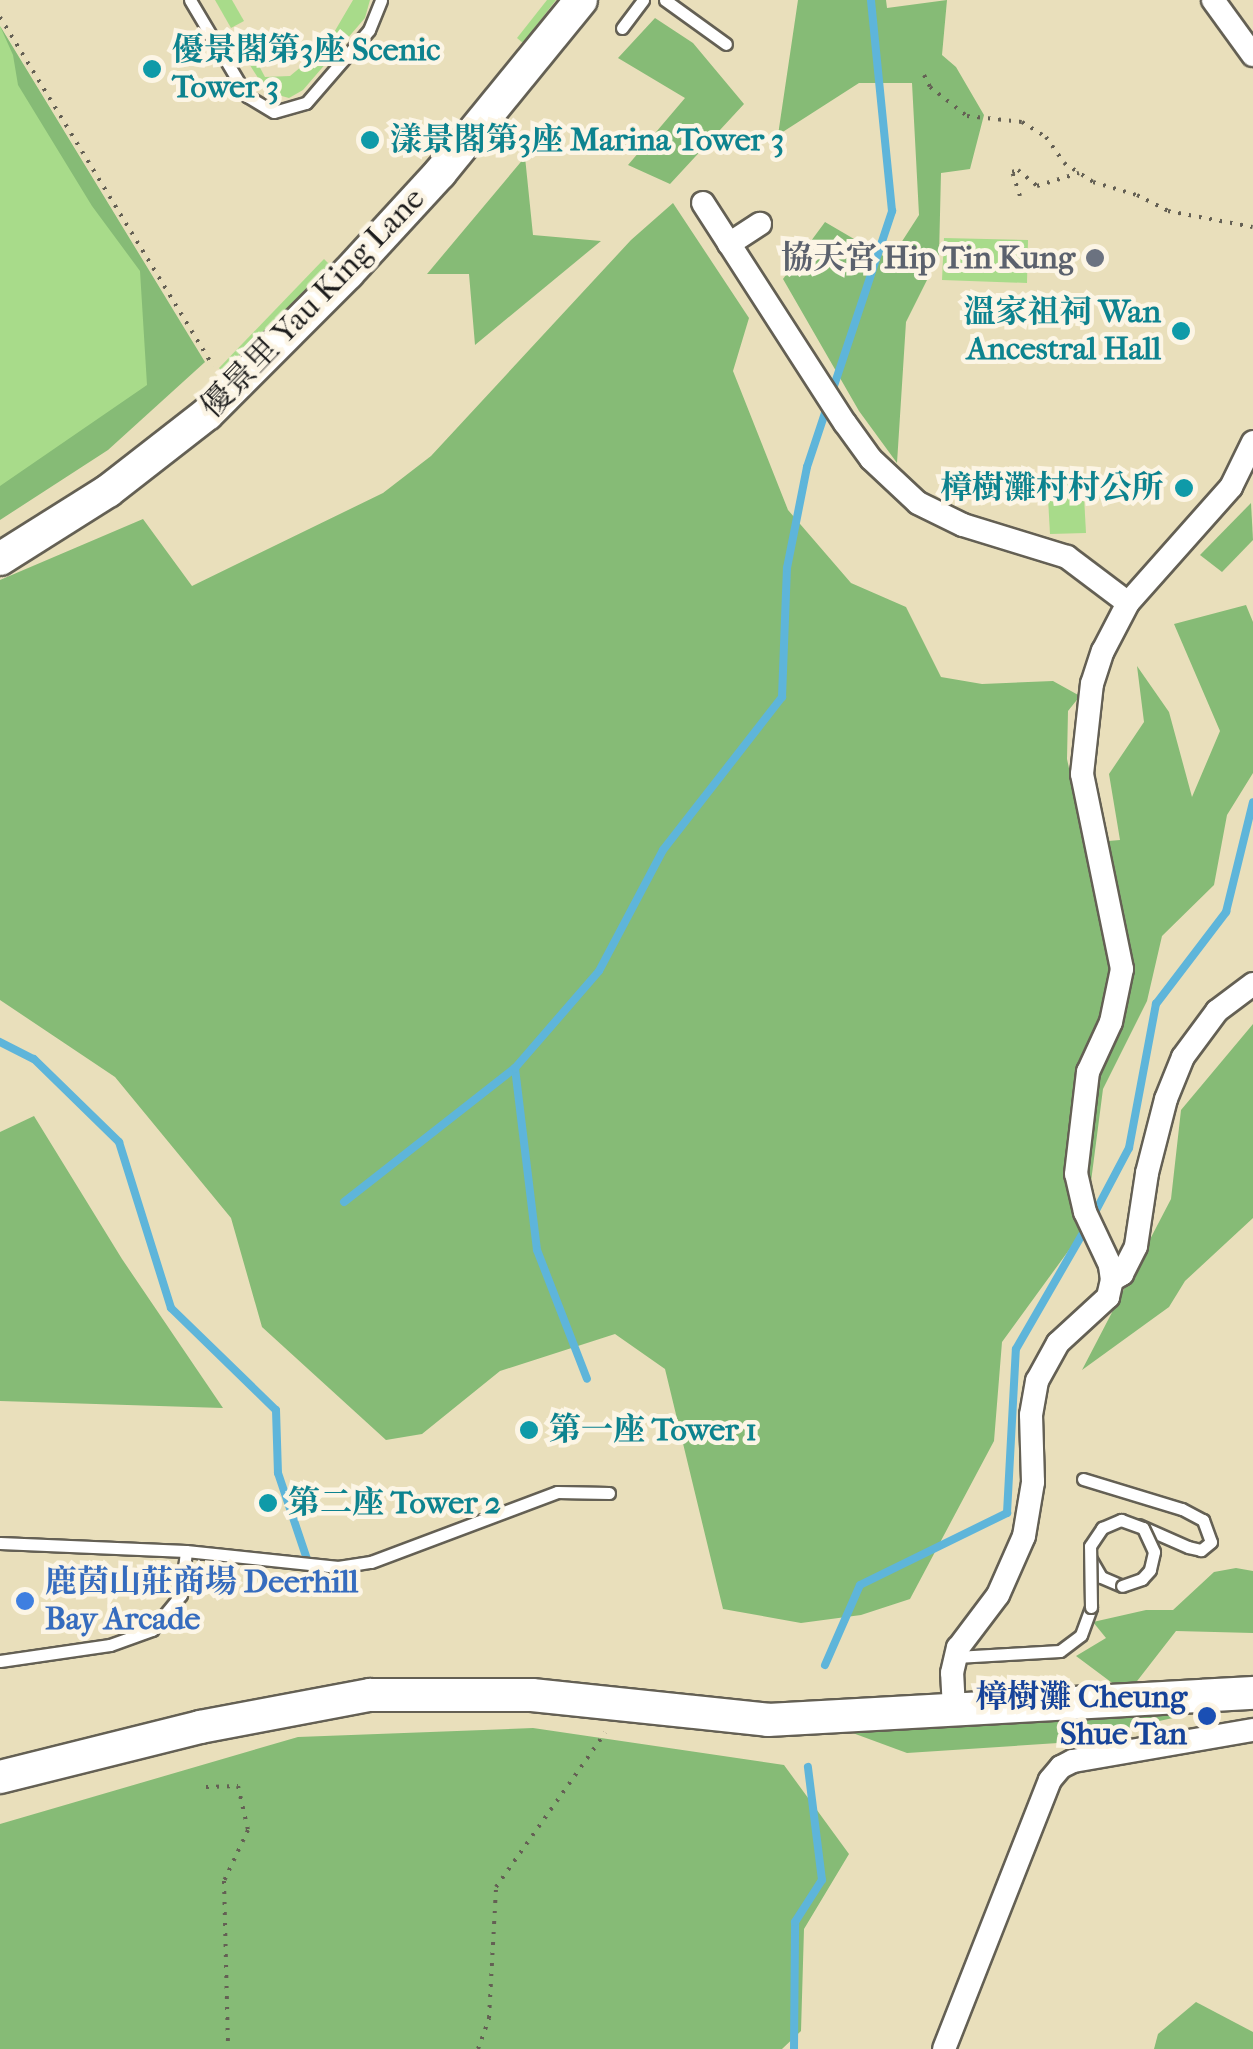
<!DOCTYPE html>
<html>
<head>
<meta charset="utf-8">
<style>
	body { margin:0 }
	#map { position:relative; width:1253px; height:2049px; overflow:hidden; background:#e9dfbb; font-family:"IM FELL French Canon","Noto Serif TC",serif }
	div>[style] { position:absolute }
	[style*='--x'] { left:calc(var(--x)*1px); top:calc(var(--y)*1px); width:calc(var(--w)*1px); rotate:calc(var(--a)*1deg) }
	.green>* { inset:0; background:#a8db8a }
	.forest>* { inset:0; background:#86bb76 }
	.stream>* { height:8px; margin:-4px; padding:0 4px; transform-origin:4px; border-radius:4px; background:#5eb5da }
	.path>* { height:4px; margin-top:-2px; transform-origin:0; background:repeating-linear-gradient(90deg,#646054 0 2.5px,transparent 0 10.5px) }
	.roads { filter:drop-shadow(2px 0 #646054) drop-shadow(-2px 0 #646054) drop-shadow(0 2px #646054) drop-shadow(0 -2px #646054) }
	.lane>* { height:11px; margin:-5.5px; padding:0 5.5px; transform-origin:5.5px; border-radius:5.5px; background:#fff }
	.street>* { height:22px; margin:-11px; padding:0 11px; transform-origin:11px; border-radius:11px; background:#fff }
	.secondary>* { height:32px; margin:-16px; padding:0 16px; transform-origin:16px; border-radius:16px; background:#fff }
	.bridges { filter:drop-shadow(2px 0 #646054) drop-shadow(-2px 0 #646054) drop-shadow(0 2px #646054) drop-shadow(0 -2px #646054) }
	.lane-bridge>* { height:11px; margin:-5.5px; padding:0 5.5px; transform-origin:5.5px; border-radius:5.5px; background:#fff }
	.dots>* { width:28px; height:28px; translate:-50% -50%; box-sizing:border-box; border:5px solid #fcf5e5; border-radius:50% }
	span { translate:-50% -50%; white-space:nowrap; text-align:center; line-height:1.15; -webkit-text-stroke:9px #fcf5e5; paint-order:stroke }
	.culture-label { font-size:32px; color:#0d838f; font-weight:700 }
	.left { translate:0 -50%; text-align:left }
	.right { translate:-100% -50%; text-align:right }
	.worship-label { font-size:32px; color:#5b616d; font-weight:700 }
	.street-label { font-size:32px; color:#1c1c1c }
	.shop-label { font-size:32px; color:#366cbe; font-weight:700 }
	.transit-label { font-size:32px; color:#164399; font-weight:700 }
</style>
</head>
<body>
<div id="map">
	<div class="green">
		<div style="clip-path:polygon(215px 0,232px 0,244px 21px,231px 28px)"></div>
		<div style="clip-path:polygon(353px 0,370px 0,365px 18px,303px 90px,289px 98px,267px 92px,239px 48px,249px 31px,254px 38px,249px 47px,265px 77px,290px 76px,326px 46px)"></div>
		<div style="clip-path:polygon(547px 0,556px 0,523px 43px,517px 38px)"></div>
		<div style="clip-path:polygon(0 26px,187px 334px,173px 375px,0 502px)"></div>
		<div style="clip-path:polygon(944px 238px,1028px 240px,1027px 283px,942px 280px)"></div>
		<div style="clip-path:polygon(324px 259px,330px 265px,224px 375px,219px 368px)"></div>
		<div style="clip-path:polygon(1083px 478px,1086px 533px,1050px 534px,1047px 480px)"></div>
	</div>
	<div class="forest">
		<div style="clip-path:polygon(798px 0,886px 0,887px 8px,947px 0,942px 55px,956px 67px,984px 115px,970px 169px,941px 173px,939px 256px,906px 322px,897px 463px,859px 411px,783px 279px,825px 222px,890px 260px,919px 215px,912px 83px,859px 83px,778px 135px)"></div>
		<div style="clip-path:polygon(655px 18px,693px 43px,744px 104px,670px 184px,628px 165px,685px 98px,618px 58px)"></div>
		<div style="clip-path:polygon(0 26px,205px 362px,108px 450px,0 520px,0 486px,147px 385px,140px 271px,92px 206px,18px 85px,13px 55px)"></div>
		<div style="clip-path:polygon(525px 157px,533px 235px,601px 241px,475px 345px,469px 274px,427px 274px)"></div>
		<div style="clip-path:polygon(673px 203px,749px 318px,733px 371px,788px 510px,851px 583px,906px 607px,941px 677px,982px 684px,1053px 681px,1080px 696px,1068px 711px,1067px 759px,1085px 843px,1120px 840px,1109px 774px,1144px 722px,1137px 666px,1169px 712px,1192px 797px,1220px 731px,1174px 624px,1246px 605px,1253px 622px,1253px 773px,1227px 815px,1214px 885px,1162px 936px,1147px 1001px,1103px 1089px,1085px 1228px,1002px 1342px,994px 1441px,910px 1599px,861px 1615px,801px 1623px,723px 1609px,665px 1369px,615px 1334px,500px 1371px,422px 1434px,386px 1440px,262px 1327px,231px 1218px,115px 1077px,0 1000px,0 580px,143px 519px,192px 586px,383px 493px,431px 456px,631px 240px)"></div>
		<div style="clip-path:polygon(1251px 503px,1253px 540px,1222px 572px,1200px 555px)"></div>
		<div style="clip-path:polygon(1253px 1024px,1253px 1218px,1185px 1281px,1169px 1307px,1082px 1370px,1171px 1199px,1181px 1110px)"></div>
		<div style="clip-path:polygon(34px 1116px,122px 1259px,223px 1408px,0 1401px,0 1132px)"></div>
		<div style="clip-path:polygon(1236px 1568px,1253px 1571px,1253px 1633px,1176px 1631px,1127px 1694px,1076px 1656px,1106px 1638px,1093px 1622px,1146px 1610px,1173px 1610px,1214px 1572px)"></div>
		<div style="clip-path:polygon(1219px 1708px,1058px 1743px,907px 1753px,850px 1732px,916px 1723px)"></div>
		<div style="clip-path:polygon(533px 1728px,784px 1765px,849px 1854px,804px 1929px,801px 2031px,782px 2049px,0 2049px,0 1824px,298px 1737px)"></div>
		<div style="clip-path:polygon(1196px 2002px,1253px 2032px,1253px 2049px,1154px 2049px,1158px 2034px)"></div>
	</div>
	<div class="stream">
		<div style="--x:0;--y:1042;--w:38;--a:27"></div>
		<div style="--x:34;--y:1059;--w:119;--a:44.3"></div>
		<div style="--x:119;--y:1142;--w:174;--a:72.6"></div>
		<div style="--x:171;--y:1308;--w:146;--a:44.2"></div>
		<div style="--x:276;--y:1410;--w:63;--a:88.2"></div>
		<div style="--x:278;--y:1473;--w:122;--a:71.4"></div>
		<div style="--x:515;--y:1068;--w:183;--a:83.1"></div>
		<div style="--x:537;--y:1250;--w:138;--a:68.8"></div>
		<div style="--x:344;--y:1202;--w:217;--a:-38.1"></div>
		<div style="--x:515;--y:1068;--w:128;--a:-49.1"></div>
		<div style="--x:599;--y:971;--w:137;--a:-62.1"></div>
		<div style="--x:663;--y:850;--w:194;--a:-52.1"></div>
		<div style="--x:782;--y:697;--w:129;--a:-87.8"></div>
		<div style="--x:787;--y:568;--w:103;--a:-78.8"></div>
		<div style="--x:807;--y:467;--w:270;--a:-71.6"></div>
		<div style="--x:892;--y:211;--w:212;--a:-95.7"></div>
		<div style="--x:1093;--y:1216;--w:77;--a:-62.1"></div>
		<div style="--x:1129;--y:1148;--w:147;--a:-79.4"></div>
		<div style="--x:1156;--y:1004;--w:116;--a:-52.7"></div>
		<div style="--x:1226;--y:912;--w:113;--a:-76.2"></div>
		<div style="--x:825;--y:1665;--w:87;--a:-66.4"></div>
		<div style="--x:860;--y:1585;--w:164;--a:-26.1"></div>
		<div style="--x:1007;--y:1513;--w:164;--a:-86.9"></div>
		<div style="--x:1016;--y:1349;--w:140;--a:-60"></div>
		<div style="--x:794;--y:2049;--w:127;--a:-89.5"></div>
		<div style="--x:795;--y:1922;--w:50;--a:-57.3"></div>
		<div style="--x:822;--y:1880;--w:114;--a:-97.1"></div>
	</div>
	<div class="path">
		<div style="--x:0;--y:17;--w:409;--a:58.6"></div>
		<div style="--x:924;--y:75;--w:13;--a:63"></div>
		<div style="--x:930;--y:87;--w:47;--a:38.1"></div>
		<div style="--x:967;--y:116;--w:55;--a:6.2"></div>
		<div style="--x:1022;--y:122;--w:28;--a:32"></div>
		<div style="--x:1046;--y:137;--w:32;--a:55"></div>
		<div style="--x:1064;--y:163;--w:35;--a:33"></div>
		<div style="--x:1093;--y:182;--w:46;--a:16.5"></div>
		<div style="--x:1137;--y:195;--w:35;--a:27"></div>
		<div style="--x:1168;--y:211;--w:86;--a:10.7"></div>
		<div style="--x:1020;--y:196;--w:25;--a:-108"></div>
		<div style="--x:1012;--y:172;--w:6;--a:-18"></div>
		<div style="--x:1018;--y:170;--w:25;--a:40"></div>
		<div style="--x:1037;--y:186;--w:44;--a:-17.2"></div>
		<div style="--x:206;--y:1787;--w:32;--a:-2"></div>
		<div style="--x:238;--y:1786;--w:45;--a:77.2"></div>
		<div style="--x:248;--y:1830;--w:56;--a:115.2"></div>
		<div style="--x:224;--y:1881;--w:168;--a:88.6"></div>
		<div style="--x:478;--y:2049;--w:33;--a:-70"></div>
		<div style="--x:489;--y:2018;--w:131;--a:-86.9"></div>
		<div style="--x:496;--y:1887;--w:189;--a:-54.7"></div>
	</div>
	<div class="roads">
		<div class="lane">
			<div style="--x:190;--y:0;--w:112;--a:59.3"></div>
			<div style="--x:247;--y:96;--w:31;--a:31"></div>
			<div style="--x:274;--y:112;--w:33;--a:-16"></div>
			<div style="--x:306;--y:103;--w:96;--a:-49.2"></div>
			<div style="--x:369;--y:30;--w:32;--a:-68"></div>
			<div style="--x:665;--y:0;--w:75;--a:35.8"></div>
			<div style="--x:622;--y:28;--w:35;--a:-53"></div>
			<div style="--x:1083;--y:1479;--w:103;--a:16.9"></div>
			<div style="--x:1182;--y:1509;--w:24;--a:28"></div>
			<div style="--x:1203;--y:1520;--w:23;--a:70"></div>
			<div style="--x:1211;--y:1542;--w:13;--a:141"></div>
			<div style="--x:1201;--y:1550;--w:13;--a:-167"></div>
			<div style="--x:1188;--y:1547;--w:55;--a:-156.3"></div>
			<div style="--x:0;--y:1543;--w:186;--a:2.5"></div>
			<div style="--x:186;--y:1551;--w:153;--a:6"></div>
			<div style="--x:338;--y:1567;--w:33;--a:-9"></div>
			<div style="--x:371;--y:1562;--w:199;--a:-20.6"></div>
			<div style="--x:557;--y:1492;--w:52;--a:1.1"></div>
			<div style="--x:1090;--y:1558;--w:22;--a:60"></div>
			<div style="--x:1101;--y:1577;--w:23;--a:23"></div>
			<div style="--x:956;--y:1657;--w:104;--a:-3.3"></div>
			<div style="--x:1060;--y:1651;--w:26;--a:-37"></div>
			<div style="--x:1081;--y:1635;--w:30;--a:-70"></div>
			<div style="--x:0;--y:1661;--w:111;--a:-8.3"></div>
			<div style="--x:110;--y:1645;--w:45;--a:-19.7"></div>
			<div style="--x:152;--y:1630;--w:45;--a:-50.4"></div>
			<div style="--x:181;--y:1595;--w:44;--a:-83.5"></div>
		</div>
		<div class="street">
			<div style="--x:1213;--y:0;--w:68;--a:54"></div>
			<div style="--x:703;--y:203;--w:262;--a:57.2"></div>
			<div style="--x:845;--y:423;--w:44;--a:54.2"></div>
			<div style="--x:871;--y:459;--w:64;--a:43.1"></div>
			<div style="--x:918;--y:503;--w:50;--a:26.1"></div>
			<div style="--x:963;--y:525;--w:109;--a:17.1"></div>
			<div style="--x:1067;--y:557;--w:76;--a:37"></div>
			<div style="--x:729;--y:244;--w:37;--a:-33"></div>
			<div style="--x:1112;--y:1280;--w:12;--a:-31"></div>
			<div style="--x:1122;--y:1274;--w:31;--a:-63"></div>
			<div style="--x:1136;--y:1246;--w:74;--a:-81.4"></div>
			<div style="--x:1147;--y:1173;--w:76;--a:-75.6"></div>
			<div style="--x:1166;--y:1099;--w:45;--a:-68"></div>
			<div style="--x:1183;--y:1057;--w:57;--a:-53.5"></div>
			<div style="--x:1217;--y:1011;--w:45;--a:-36.9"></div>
			<div style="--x:954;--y:1709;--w:36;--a:-93"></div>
			<div style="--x:952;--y:1673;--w:26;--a:-77"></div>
			<div style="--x:958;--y:1648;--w:66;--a:-53"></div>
			<div style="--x:998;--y:1595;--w:64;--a:-66.2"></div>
			<div style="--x:1024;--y:1536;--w:55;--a:-80.5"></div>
			<div style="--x:1033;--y:1482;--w:67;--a:-91.7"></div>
			<div style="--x:1031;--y:1415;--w:35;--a:-80"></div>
			<div style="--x:1037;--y:1381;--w:43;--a:-61.1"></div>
			<div style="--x:1058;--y:1343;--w:68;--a:-42.6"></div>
			<div style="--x:1108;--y:1297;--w:17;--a:-77"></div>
			<div style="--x:1112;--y:1280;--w:15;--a:-98"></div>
			<div style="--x:1110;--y:1265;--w:59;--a:-115.3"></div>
			<div style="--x:1085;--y:1212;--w:39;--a:-103"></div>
			<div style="--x:1076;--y:1174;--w:103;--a:-83.3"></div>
			<div style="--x:1088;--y:1072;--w:55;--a:-65.3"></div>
			<div style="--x:1111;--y:1022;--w:54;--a:-78.3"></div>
			<div style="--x:1122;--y:969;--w:199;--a:-101.6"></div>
			<div style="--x:1082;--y:774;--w:91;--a:-83.7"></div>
			<div style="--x:1092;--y:684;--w:35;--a:-72"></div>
			<div style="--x:1103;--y:651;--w:54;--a:-62.5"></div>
			<div style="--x:1128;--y:603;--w:155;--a:-48.4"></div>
			<div style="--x:1231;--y:487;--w:50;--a:-63.9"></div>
			<div style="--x:944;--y:2049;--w:289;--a:-68.5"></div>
			<div style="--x:1050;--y:1780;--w:17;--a:-50"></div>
			<div style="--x:1061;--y:1767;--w:13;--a:-27"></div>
			<div style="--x:1073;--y:1761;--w:183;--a:-9.8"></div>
		</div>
		<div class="secondary">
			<div style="--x:0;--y:559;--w:128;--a:-32.2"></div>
			<div style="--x:108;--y:491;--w:125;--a:-37.9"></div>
			<div style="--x:207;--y:414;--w:199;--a:-45"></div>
			<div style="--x:348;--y:273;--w:136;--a:-47.4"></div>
			<div style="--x:440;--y:173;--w:223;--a:-50.8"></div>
			<div style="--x:0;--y:1777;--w:206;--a:-14"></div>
			<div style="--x:200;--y:1727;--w:173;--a:-10.7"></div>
			<div style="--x:370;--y:1695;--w:162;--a:0"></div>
			<div style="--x:532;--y:1695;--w:237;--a:6"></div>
			<div style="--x:768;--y:1720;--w:486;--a:-3.2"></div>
		</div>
	</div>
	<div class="bridges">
		<div class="lane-bridge">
			<div style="--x:1091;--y:1607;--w:61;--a:-90.9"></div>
			<div style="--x:1090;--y:1546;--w:22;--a:-56"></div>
			<div style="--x:1102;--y:1528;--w:21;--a:-23"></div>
			<div style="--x:1121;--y:1520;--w:23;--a:20"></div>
			<div style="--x:1143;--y:1528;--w:26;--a:65"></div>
			<div style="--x:1154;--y:1552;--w:18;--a:103"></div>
			<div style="--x:1150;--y:1570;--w:12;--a:132"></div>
			<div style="--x:1142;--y:1579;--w:21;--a:161"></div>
		</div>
	</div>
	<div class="dots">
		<div style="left:152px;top:69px;background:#0f9aa8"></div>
		<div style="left:370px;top:140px;background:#0f9aa8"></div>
		<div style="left:1095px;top:258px;background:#6b7280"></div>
		<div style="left:1181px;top:331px;background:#0f9aa8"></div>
		<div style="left:1184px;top:488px;background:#0f9aa8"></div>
		<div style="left:529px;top:1430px;background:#0f9aa8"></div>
		<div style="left:268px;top:1503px;background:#0f9aa8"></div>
		<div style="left:25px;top:1601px;background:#3f7fe0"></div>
		<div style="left:1207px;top:1716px;background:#1a4fb4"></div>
	</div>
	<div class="culture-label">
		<span class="left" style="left:172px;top:69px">優景閣第3座 Scenic<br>Tower 3</span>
		<span class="left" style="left:390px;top:140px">漾景閣第3座 Marina Tower 3</span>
		<span class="right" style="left:1161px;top:331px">溫家祖祠 Wan<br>Ancestral Hall</span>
		<span class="right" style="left:1164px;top:488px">樟樹灘村村公所</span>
		<span class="left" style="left:549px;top:1430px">第一座 Tower 1</span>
		<span class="left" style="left:288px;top:1503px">第二座 Tower 2</span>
	</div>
	<div class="worship-label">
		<span class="right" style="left:1075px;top:258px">協天宮 Hip Tin Kung</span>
	</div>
	<div class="street-label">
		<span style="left:313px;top:303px;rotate:-46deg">優景里 Yau King Lane</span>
	</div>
	<div class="shop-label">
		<span class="left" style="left:45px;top:1601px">鹿茵山莊商場 Deerhill<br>Bay Arcade</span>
	</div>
	<div class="transit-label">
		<span class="right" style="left:1187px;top:1716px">樟樹灘 Cheung<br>Shue Tan</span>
	</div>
</div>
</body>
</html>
